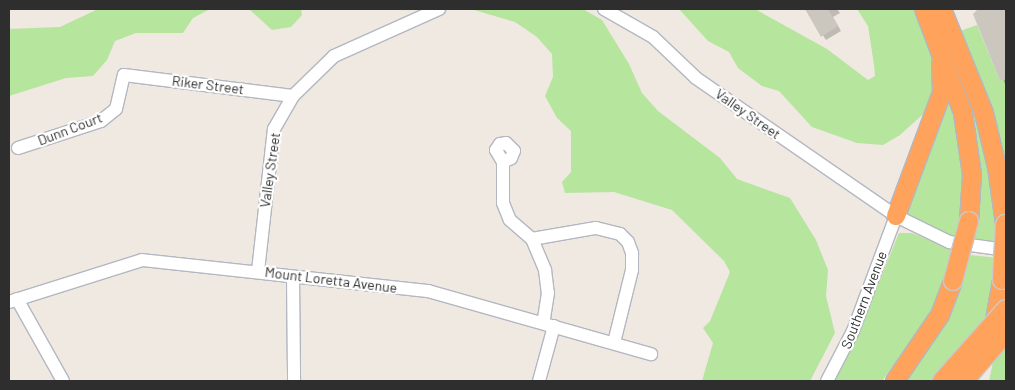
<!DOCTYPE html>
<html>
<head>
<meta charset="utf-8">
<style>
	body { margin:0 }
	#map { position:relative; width:1015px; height:390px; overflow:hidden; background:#efe9e1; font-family:Barlow,sans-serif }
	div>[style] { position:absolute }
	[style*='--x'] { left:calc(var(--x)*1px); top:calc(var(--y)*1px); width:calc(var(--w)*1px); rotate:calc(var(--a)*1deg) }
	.green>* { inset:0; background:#b6e59e }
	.shadow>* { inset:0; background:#0003 }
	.building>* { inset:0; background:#cbc7bf }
	.roads { filter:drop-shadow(1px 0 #b4b7c1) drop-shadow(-1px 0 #b4b7c1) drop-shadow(0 1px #b4b7c1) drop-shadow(0 -1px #b4b7c1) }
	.minor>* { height:12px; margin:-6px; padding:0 6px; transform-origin:6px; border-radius:6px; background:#fff }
	.highway>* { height:18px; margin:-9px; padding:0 9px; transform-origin:9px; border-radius:9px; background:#ffa35c }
	.bridges { filter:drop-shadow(1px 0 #c9c9c9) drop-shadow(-1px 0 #c9c9c9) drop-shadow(0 1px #c9c9c9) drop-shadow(0 -1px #c9c9c9) }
	.highway-bridge>* { height:18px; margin:-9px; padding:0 9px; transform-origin:9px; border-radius:9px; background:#ffa35c }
	span { translate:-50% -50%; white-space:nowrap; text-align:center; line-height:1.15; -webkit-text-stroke:4.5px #fff; paint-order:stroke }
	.street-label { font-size:14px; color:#2e2e2e }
	.frame { position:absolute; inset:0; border:10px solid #2e2e2e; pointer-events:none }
</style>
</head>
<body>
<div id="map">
	<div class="green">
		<div style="clip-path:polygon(98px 9px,210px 9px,193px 18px,183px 33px,136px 33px,115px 41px,107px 60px,93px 76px,66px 78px,9px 96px,9px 29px,60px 27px)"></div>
		<div style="clip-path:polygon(249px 9px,301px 9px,302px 15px,291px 27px,272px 30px)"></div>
		<div style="clip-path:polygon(471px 9px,583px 9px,602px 20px,629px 64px,642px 93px,658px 111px,720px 158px,737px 179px,790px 198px,816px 240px,828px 270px,826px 296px,835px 333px,810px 381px,702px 381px,713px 343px,703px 328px,710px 321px,730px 272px,724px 261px,672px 210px,614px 192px,565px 193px,562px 182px,571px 172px,571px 131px,557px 118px,545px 96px,553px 77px,552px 54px,537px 37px,515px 22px)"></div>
		<div style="clip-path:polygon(679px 9px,755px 9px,827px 49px,868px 80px,875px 76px,874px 65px,868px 26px,857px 9px,917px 9px,932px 43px,936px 72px,931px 107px,900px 135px,883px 145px,857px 143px,812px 127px,779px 91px,762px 86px,738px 68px,729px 52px,708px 41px)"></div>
		<div style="clip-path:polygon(977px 25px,1000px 81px,1006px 79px,1006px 183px,957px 32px)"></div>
		<div style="clip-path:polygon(950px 94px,965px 160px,959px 238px,943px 234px,903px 213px)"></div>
		<div style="clip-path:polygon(972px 96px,986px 138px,999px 244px,973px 242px,965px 100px)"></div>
		<div style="clip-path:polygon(899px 233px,912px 233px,956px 251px,948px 279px,923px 324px,882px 381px,831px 381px,853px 346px)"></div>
		<div style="clip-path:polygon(970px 255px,999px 258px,989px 317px,931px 381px,903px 381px,960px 284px)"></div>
		<div style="clip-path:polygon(1006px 343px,1006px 381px,989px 381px,994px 357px)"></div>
	</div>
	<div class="shadow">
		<div style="clip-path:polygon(806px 9px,837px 9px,840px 13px,833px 17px,841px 31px,826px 40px)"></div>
		<div style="clip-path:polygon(983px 9px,1006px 9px,1005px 84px,974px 14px)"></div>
	</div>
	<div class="building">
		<div style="clip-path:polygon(805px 9px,828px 9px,838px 26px,821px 37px)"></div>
		<div style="clip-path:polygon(978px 9px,1006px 9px,1006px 79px,1000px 81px,973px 14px)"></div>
	</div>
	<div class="roads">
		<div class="minor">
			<div style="--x:604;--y:9;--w:56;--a:29.7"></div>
			<div style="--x:653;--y:37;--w:59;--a:43.6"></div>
			<div style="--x:696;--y:78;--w:243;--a:34.6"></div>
			<div style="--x:896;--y:216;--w:59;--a:26.1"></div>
			<div style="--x:949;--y:242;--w:58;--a:8"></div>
			<div style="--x:18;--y:148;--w:87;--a:-18"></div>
			<div style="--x:101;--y:121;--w:19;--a:-39"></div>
			<div style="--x:116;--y:109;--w:35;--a:-77"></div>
			<div style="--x:124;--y:75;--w:170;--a:7.1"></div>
			<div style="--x:503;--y:162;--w:14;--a:-120"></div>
			<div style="--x:496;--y:150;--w:7;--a:-56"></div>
			<div style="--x:500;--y:144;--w:6;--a:-9"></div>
			<div style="--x:506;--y:143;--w:11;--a:45"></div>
			<div style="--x:514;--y:151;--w:8;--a:113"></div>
			<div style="--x:511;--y:158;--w:9;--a:153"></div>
			<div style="--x:503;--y:162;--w:41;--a:90"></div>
			<div style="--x:503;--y:203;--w:18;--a:68"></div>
			<div style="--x:510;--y:220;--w:29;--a:41"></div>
			<div style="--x:532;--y:239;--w:34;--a:67"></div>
			<div style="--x:545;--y:270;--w:23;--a:83"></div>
			<div style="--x:548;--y:293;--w:30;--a:99"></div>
			<div style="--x:532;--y:239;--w:65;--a:-9.8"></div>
			<div style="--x:596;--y:228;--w:25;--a:14"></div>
			<div style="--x:620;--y:234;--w:11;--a:45"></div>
			<div style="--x:628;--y:242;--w:12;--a:70"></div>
			<div style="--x:632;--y:253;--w:17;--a:90"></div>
			<div style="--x:632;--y:270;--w:75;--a:103.9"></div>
			<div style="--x:258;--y:271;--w:143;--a:-83.6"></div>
			<div style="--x:274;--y:129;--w:38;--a:-60"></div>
			<div style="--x:293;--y:96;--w:57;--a:-44.3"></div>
			<div style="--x:334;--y:56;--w:115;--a:-24.1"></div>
			<div style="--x:293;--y:277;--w:104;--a:89.4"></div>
			<div style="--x:17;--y:299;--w:94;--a:60.7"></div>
			<div style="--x:9;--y:302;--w:139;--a:-17.5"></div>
			<div style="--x:142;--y:260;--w:288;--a:6.2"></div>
			<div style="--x:428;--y:291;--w:232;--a:15.8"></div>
			<div style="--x:539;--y:381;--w:57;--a:-74.7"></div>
			<div style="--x:827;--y:381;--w:56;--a:-62.5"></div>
			<div style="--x:853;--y:331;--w:123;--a:-69.5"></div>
		</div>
		<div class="highway">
			<div style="--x:924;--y:9;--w:111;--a:69.4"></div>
			<div style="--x:963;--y:113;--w:63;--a:81.7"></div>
			<div style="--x:972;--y:175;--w:46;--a:93.7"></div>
			<div style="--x:942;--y:9;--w:112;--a:68"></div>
			<div style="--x:984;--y:113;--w:56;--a:76.5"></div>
			<div style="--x:997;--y:167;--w:58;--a:82"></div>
			<div style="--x:896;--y:216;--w:132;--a:-69.6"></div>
			<div style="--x:942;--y:92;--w:29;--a:-92"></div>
			<div style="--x:994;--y:326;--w:47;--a:-80.1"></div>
			<div style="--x:895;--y:381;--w:80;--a:-55.7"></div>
			<div style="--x:940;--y:315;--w:36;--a:-69"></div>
		</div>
	</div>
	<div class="bridges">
		<div class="highway-bridge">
			<div style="--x:1002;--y:280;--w:56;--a:-86.9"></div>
			<div style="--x:953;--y:281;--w:62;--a:-75.1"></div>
			<div style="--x:942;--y:381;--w:96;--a:-48.4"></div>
			<div style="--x:964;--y:381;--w:64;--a:-48.8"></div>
		</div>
	</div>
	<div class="street-label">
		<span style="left:208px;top:85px;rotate:7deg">Riker Street</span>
		<span style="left:748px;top:114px;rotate:35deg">Valley Street</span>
		<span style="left:70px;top:129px;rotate:-21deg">Dunn Court</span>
		<span style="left:270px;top:170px;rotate:-82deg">Valley Street</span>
		<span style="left:331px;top:280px;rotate:7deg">Mount Loretta Avenue</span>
		<span style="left:864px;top:300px;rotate:-69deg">Southern Avenue</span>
	</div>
	<div class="frame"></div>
</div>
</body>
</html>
